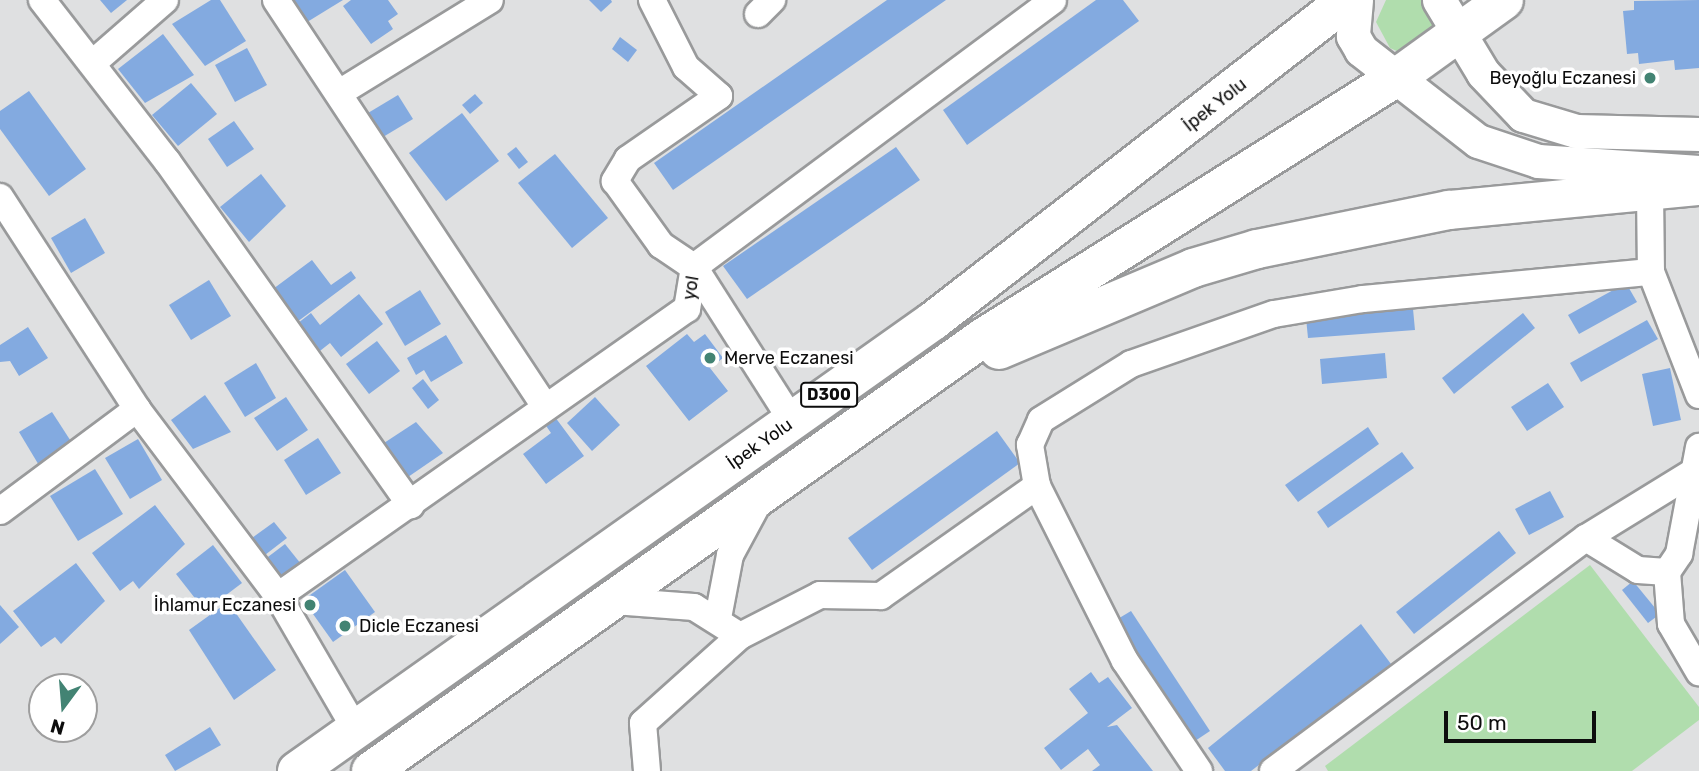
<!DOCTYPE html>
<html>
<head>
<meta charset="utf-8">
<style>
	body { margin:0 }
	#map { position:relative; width:1699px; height:771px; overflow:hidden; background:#dfe0e1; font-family:Rubik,sans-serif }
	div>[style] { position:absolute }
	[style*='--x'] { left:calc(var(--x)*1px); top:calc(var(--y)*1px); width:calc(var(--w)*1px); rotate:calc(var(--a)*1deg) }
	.green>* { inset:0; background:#b0ddad }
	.building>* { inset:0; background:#83aae0 }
	.roads { filter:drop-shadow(2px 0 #999a9b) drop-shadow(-2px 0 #999a9b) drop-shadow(0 2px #999a9b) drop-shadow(0 -2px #999a9b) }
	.minor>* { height:26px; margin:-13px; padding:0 13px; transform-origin:13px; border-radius:13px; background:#fff }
	.major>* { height:33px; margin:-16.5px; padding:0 16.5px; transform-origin:16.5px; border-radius:16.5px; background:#fff }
	.highway>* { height:38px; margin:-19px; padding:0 19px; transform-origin:19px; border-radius:19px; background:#fff }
	.dots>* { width:19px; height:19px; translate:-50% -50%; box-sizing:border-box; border:4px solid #fff; border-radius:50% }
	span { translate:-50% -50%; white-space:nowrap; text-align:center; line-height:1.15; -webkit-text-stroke:7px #fff; paint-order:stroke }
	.shield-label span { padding:2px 5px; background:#fff; border:2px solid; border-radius:5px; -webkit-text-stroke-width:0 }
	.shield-label { font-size:16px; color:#0d0d0d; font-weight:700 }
	.poi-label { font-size:18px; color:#0d0d0d }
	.right { translate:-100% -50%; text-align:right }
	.left { translate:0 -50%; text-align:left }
	.street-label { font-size:18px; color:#0d0d0d }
	.north { position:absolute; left:28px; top:673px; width:70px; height:70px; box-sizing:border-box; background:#fff; border:2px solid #9e9e9e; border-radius:50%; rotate:196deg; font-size:19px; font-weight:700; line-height:28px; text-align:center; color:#0d0d0d }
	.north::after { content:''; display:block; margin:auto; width:24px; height:32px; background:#428373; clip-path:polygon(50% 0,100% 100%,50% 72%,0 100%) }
	.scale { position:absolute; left:1444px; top:711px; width:152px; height:32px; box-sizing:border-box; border:4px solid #0d0d0d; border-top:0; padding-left:9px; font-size:21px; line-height:24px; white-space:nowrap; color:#0d0d0d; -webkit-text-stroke:5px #fff; paint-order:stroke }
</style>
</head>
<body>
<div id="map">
	<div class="green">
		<div style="clip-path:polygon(1386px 0,1428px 0,1437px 28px,1399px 52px,1390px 48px,1376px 22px)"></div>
		<div style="clip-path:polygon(1590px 565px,1699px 707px,1699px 720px,1632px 771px,1328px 771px,1325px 766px)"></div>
	</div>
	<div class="building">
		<div style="clip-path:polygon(100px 0,127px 0,111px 13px)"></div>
		<div style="clip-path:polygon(211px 0,220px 0,246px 41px,205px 66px,172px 24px)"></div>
		<div style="clip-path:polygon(282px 0,343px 0,299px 27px)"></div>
		<div style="clip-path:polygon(351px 0,388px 0,398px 14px,388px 21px,393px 29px,371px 44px,343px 6px)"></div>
		<div style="clip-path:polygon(589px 0,611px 0,612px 2px,601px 12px)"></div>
		<div style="clip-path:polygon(887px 0,946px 0,673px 190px,654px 163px)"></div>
		<div style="clip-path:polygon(1096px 0,1123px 0,1139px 21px,967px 145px,943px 110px)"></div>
		<div style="clip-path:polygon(1699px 0,1699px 68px,1675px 70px,1674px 60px,1639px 64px,1638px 53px,1627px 54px,1623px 11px,1634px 10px,1634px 1px)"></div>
		<div style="clip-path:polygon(163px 34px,194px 75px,145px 103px,118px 69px)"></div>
		<div style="clip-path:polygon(620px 37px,637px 50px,628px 62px,612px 49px)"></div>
		<div style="clip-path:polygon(247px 48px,267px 85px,235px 102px,215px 65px)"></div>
		<div style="clip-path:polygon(191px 83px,217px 114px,178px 146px,152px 115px)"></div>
		<div style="clip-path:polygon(29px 91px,86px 169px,49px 196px,0 129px,0 111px)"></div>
		<div style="clip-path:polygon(475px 94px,483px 103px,470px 114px,462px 105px)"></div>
		<div style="clip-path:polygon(398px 95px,413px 119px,373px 143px,358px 119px)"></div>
		<div style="clip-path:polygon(462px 113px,499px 161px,446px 201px,409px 153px)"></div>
		<div style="clip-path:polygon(234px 121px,254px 149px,227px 167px,208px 139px)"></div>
		<div style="clip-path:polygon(516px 147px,528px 162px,519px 169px,507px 154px)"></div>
		<div style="clip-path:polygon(896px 147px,920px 180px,747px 299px,723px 266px)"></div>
		<div style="clip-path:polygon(555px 154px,608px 218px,572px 248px,518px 183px)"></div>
		<div style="clip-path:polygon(261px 174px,286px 206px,249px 242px,220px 207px)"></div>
		<div style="clip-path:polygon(85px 218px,105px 253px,71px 273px,51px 238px)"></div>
		<div style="clip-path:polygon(312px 260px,331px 285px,351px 271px,356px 278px,297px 322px,273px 289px)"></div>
		<div style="clip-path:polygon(209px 280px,231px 316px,191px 340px,169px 305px)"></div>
		<div style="clip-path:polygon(1626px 283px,1637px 302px,1579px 334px,1568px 315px)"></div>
		<div style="clip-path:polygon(420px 290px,441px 324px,405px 346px,385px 312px)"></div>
		<div style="clip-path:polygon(359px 294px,383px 324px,341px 357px,330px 343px,311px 358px,289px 330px,311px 313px,320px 325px)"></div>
		<div style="clip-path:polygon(1413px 309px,1415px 330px,1308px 338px,1306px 318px)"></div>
		<div style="clip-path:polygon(1523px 313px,1535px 328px,1454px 394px,1442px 378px)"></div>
		<div style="clip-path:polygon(1647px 320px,1658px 339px,1581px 382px,1570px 363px)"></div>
		<div style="clip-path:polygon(28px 327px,48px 358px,19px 376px,10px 361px,0 362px,0 345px)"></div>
		<div style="clip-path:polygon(687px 334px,694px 342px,705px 334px,723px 358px,710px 368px,728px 391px,689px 421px,646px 366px)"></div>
		<div style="clip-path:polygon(446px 335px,463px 363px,431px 382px,424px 370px,416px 375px,407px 358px)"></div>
		<div style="clip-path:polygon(377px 341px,400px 371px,369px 394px,346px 364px)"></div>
		<div style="clip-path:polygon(1385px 353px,1387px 378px,1322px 384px,1320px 359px)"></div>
		<div style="clip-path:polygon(256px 363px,276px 398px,245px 417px,224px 383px)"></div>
		<div style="clip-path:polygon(1670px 368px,1681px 420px,1653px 426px,1642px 374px)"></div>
		<div style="clip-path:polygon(423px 379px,439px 400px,428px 409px,412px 388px)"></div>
		<div style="clip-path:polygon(1548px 383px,1564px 407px,1527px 431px,1511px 407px)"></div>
		<div style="clip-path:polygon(205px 395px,231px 432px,193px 449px,171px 420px)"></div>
		<div style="clip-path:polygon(286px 397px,308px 430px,277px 451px,254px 418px)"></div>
		<div style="clip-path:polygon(595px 397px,620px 425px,592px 451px,567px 423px)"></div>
		<div style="clip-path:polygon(52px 412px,74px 446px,40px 467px,19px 432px)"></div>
		<div style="clip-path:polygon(552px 413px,584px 456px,546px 484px,523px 454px,551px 433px,542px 420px)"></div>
		<div style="clip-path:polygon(416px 422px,443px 453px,408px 477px,384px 443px)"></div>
		<div style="clip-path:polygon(1368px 427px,1379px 444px,1298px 502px,1285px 485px)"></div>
		<div style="clip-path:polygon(997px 431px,1020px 463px,872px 570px,848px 538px)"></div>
		<div style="clip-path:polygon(318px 438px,341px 473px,306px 495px,284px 460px)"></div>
		<div style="clip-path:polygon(138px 439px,162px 480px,130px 499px,105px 458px)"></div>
		<div style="clip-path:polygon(1402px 452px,1414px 468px,1328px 528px,1317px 512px)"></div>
		<div style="clip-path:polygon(95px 469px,123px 514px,78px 541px,50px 496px)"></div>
		<div style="clip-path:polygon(1550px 491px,1564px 517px,1529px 535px,1515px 509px)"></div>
		<div style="clip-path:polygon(155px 505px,185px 544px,139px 589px,133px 581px,120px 591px,92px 553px)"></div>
		<div style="clip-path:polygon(274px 522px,287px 538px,265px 555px,252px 538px)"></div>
		<div style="clip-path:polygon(1499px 531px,1516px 553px,1414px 634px,1396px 612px)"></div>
		<div style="clip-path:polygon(285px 544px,305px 569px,287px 583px,260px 563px)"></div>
		<div style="clip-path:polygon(213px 545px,242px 583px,205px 611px,176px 574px)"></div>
		<div style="clip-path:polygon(76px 563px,105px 601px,61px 644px,55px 637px,41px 647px,13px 611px)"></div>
		<div style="clip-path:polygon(345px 570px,375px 612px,333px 642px,303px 600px)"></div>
		<div style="clip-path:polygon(1633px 581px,1660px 614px,1648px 623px,1622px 590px)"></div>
		<div style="clip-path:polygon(228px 602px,276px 670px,234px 700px,189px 630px)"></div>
		<div style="clip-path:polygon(0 605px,19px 627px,0 644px)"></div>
		<div style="clip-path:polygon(1131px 611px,1210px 731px,1195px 741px,1116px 620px)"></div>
		<div style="clip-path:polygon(1361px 624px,1391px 664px,1251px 771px,1225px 771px,1208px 748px)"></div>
		<div style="clip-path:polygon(1091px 672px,1099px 683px,1108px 677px,1132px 708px,1107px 727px,1117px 725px,1153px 771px,1092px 771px,1100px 765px,1088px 749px,1061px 770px,1044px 748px,1088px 713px,1069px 689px)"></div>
		<div style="clip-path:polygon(210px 727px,221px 745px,175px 771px,165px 755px)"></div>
	</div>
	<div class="roads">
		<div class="minor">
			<div style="--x:42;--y:0;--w:204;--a:52.2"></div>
			<div style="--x:167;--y:161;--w:422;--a:54.7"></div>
			<div style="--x:276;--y:0;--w:487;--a:56.5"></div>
			<div style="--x:652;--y:0;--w:75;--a:63.1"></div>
			<div style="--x:686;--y:67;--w:44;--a:41.3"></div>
			<div style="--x:719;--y:96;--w:111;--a:145.3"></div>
			<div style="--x:628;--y:159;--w:26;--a:121"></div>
			<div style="--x:615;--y:181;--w:79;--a:54.3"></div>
			<div style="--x:661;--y:245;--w:40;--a:34"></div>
			<div style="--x:694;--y:267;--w:183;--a:57.5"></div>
			<div style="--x:758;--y:14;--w:20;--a:-45"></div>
			<div style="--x:94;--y:62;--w:94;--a:-41.1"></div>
			<div style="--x:339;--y:93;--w:177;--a:-31.6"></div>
			<div style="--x:1650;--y:192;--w:80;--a:89.3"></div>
			<div style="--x:1651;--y:272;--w:132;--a:68.7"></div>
			<div style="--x:0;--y:197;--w:252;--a:57.1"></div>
			<div style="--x:137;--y:409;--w:234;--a:53"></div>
			<div style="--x:278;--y:596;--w:155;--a:59.8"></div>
			<div style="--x:0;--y:511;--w:171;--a:-36.7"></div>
			<div style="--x:1586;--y:538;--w:61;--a:31.6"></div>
			<div style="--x:1638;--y:570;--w:29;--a:4"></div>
			<div style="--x:1667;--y:572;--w:22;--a:-56"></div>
			<div style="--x:1679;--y:554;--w:109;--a:-79.4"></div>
			<div style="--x:1667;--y:572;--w:52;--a:85.6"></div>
			<div style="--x:1671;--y:624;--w:56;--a:59.7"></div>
			<div style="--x:278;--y:596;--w:500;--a:-35.1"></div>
			<div style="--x:687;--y:309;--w:43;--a:-80.5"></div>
			<div style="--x:694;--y:267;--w:447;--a:-36.6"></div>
			<div style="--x:614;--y:601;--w:80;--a:4.3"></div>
			<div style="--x:694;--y:607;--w:54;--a:32.2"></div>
			<div style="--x:740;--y:636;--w:90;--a:-27.1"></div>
			<div style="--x:820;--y:595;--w:61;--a:0.9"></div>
			<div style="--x:881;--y:596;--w:191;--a:-35.2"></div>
			<div style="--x:718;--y:618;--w:64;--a:-79.2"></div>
			<div style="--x:730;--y:555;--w:57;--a:-61.6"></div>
			<div style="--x:647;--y:771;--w:48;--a:-94.8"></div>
			<div style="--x:643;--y:723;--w:130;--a:-41.9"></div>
			<div style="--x:1199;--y:771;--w:133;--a:-123.9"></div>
			<div style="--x:1125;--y:661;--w:196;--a:-116.7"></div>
			<div style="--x:1037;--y:486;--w:42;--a:-99.7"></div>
			<div style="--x:1030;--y:445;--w:27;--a:-66"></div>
			<div style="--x:1041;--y:420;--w:106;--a:-31.9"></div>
			<div style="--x:1131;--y:364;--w:151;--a:-19.3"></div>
			<div style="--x:1274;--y:314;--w:90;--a:-9.6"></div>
			<div style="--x:1363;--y:299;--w:289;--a:-5.4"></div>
			<div style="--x:1273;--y:771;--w:390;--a:-36.7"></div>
			<div style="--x:1586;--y:538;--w:128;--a:-31.6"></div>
		</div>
		<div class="major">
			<div style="--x:1356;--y:0;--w:36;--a:95"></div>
			<div style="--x:1353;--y:36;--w:16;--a:60"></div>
			<div style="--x:1361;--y:50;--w:148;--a:37.9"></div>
			<div style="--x:1478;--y:141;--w:63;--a:18.4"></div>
			<div style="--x:1538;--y:161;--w:161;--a:3.9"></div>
			<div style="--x:1439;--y:0;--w:85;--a:58.9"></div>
			<div style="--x:1483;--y:73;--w:58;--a:46.4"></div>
			<div style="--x:1523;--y:115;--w:55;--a:16.8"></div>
			<div style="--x:1576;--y:131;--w:123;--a:1.4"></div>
		</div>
		<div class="highway">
			<div style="--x:999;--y:350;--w:211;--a:-22.9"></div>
			<div style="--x:1193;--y:268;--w:67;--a:-16.5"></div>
			<div style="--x:1257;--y:249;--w:196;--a:-11.5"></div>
			<div style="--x:1449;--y:210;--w:251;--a:-5.5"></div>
			<div style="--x:297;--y:771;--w:779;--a:-35.28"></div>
			<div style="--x:933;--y:321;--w:524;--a:-37.79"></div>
			<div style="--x:371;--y:771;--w:751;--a:-35.3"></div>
			<div style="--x:984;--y:337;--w:487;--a:-32.2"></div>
			<div style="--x:1396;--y:78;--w:133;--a:-35.8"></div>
		</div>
	</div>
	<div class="dots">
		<div style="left:1650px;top:78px;background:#428373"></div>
		<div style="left:710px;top:358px;background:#428373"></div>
		<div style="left:310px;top:605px;background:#428373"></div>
		<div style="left:345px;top:626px;background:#428373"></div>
	</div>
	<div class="shield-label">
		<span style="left:829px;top:395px">D300</span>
	</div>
	<div class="poi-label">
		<span class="right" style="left:1636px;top:78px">Beyoğlu Eczanesi</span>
		<span class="left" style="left:724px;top:358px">Merve Eczanesi</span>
		<span class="right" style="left:296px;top:605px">İhlamur Eczanesi</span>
		<span class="left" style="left:359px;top:626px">Dicle Eczanesi</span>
	</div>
	<div class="street-label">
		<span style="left:1215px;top:105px;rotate:-38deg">İpek Yolu</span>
		<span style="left:691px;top:288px;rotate:-80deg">yol</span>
		<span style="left:760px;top:444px;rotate:-35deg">İpek Yolu</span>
	</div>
	<div class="north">N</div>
	<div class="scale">50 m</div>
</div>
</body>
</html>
